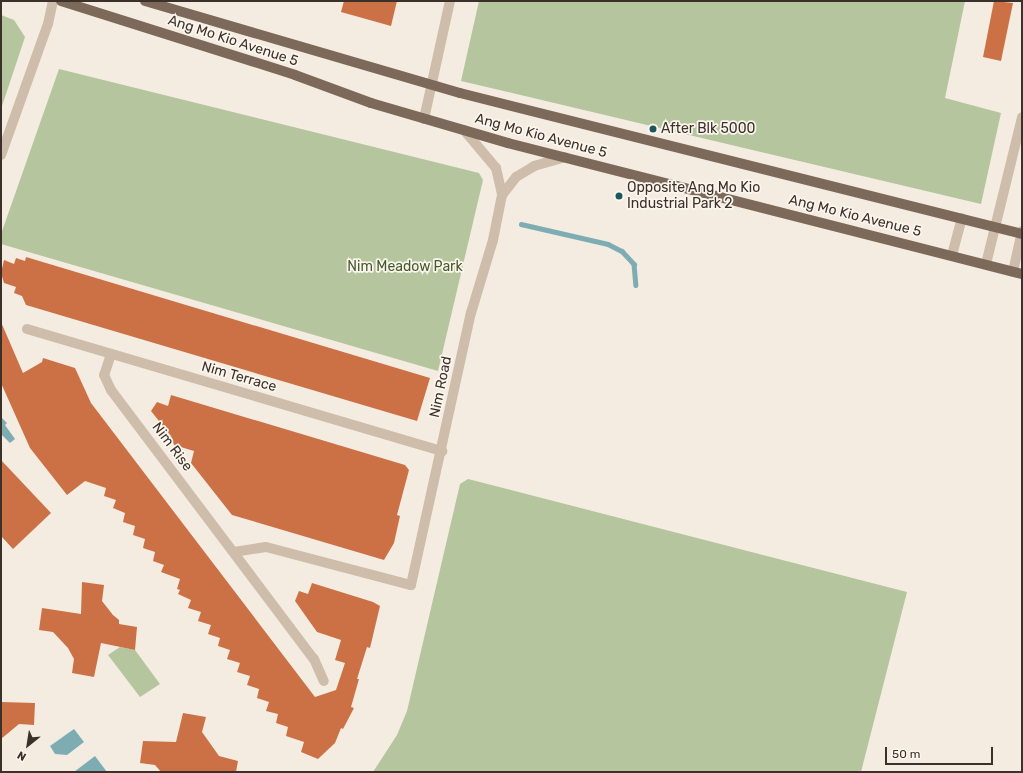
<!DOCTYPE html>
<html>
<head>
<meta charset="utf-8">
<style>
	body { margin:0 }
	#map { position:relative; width:1023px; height:773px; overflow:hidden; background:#f4ece0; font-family:Rubik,sans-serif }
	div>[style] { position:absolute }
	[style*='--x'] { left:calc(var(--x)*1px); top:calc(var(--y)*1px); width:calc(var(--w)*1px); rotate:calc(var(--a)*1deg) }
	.green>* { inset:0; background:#b5c59e }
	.water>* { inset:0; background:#7dadb3 }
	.stream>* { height:4.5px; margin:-2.25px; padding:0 2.25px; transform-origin:2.25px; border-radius:2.25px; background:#7dadb3 }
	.building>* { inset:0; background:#cc7146 }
	.minor>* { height:10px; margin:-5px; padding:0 5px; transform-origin:5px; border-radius:5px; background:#cebdaa }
	.tertiary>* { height:10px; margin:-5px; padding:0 5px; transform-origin:5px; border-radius:5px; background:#cebdaa }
	.primary>* { height:10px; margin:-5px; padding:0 5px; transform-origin:5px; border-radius:5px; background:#7d695a }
	.dots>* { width:11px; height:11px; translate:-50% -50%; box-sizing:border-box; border:2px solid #fbf6ed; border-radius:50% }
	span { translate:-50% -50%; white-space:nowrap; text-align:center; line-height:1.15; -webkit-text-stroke:3.5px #fbf6ed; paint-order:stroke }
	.street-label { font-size:14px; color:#3b312a }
	.poi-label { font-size:14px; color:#3b312a }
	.left { translate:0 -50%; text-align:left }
	.park-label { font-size:14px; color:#465b2c }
	.frame { position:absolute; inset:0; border:2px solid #3b312a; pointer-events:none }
	.north { position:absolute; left:8px; top:725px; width:40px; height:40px; -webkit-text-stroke:3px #fbf6ed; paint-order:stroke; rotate:210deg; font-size:11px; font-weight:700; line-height:16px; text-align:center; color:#3b312a }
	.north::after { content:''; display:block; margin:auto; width:14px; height:18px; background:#3b312a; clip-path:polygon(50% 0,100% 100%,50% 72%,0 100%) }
	.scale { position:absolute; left:885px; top:747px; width:108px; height:18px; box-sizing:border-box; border:2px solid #3b312a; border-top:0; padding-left:5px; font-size:12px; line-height:14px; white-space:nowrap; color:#3b312a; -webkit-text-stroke:3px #fbf6ed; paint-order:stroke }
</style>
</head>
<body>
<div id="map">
	<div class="green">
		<div style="clip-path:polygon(479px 1px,965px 1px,945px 98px,1001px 113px,981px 204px,461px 81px)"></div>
		<div style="clip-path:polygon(1px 15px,14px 20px,25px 37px,1px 109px)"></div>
		<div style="clip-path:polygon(59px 69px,479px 173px,483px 180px,438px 371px,1px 244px,1px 234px)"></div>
		<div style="clip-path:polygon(468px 479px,907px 592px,861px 772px,373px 772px,397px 735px,407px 711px,460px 484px)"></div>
		<div style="clip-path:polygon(120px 647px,135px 650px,160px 684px,140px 697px,108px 655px)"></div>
	</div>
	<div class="water">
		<div style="clip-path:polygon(1px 417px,7px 423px,5px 425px,15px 439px,10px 443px,1px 434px)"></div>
		<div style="clip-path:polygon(74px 729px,84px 742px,67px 755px,55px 754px,50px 746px)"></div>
		<div style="clip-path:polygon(95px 756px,107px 772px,74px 772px)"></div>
	</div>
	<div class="stream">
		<div style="--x:521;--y:224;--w:89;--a:12.9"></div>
		<div style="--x:608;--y:244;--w:16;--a:27"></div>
		<div style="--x:622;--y:251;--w:18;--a:47"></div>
		<div style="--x:634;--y:264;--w:21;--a:85"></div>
	</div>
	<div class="building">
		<div style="clip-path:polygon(344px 1px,397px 1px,391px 26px,341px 12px)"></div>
		<div style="clip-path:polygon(994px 1px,1013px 3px,1001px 61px,983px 57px)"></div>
		<div style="clip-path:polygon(26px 257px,430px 378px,417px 421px,26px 305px,22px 296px,14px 293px,16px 287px,4px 283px,1px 273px,4px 260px,14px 264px,16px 258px,25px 261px)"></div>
		<div style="clip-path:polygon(1px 322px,23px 373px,42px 362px,43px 358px,75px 368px,91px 403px,315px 697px,336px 690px,345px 663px,335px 660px,341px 640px,317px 632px,295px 601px,299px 591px,308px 594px,312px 583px,373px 602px,380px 606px,370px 648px,367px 647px,357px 679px,359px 679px,351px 707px,354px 708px,343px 729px,341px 728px,335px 743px,318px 759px,301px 752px,304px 742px,286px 736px,288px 727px,276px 723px,278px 714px,266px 711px,269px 702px,257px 698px,259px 689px,247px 685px,250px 676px,237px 672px,240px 663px,227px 659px,230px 650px,218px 646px,220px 638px,208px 634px,211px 625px,198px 621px,201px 612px,188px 608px,191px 600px,178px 594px,180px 590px,177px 589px,180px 579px,161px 572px,164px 565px,153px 561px,155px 552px,143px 548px,145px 539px,133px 535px,135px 526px,123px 522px,125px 513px,113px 508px,116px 500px,104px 496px,106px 488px,85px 481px,67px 495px,30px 448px,1px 383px)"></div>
		<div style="clip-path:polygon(171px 395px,405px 465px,409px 470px,397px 515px,400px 516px,394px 543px,384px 560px,232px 515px,191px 463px,194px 451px,174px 445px,171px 436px,151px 411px,157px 402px,168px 406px)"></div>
		<div style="clip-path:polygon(1px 460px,51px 513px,13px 549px,1px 536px)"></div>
		<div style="clip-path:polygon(82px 582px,104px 585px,102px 601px,113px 615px,119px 620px,119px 624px,137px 627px,135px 650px,101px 643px,94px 677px,72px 673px,74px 659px,68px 648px,53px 632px,39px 630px,42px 608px,81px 614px)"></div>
		<div style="clip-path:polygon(1px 702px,35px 703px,34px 725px,19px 724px,1px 739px)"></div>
		<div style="clip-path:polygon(183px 713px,206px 717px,202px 732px,219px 756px,238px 761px,236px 772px,161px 772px,155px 765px,140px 763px,143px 741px,176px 742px)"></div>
	</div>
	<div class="minor">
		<div style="--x:464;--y:130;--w:50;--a:49.9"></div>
		<div style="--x:496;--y:168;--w:28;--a:77"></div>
		<div style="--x:502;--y:195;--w:23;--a:-52"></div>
		<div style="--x:516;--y:177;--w:21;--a:-31"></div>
		<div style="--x:534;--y:166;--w:32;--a:-16"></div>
		<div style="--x:1;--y:155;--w:139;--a:-70.3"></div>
		<div style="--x:48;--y:24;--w:24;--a:-78"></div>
		<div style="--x:27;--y:329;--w:433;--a:16.4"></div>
		<div style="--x:111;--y:354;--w:22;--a:108"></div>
		<div style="--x:104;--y:375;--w:17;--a:65"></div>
		<div style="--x:111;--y:390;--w:337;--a:53"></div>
		<div style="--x:314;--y:659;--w:24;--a:66"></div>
		<div style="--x:234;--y:552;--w:32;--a:-9"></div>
		<div style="--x:266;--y:547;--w:150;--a:14.7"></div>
		<div style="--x:411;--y:585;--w:279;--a:-77.6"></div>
		<div style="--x:471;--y:313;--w:76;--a:-73.2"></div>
		<div style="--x:493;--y:240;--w:46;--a:-78.7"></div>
	</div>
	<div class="tertiary">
		<div style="--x:424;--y:119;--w:121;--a:-77.6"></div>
		<div style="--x:952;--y:255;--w:38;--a:-75"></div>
		<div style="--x:986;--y:264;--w:151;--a:-76.2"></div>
		<div style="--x:1013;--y:272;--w:42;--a:-77.6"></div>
	</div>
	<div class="primary">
		<div style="--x:61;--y:1;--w:245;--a:17.5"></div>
		<div style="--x:295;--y:75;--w:81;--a:20.2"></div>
		<div style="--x:371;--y:103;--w:143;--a:16.3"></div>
		<div style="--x:508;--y:143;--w:530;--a:14.3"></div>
		<div style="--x:145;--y:1;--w:328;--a:16.3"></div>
		<div style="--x:460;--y:93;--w:579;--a:14.08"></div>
	</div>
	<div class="dots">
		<div style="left:653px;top:129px;background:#1d565f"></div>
		<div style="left:619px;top:196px;background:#1d565f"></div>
	</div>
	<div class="street-label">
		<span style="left:233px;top:41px;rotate:18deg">Ang Mo Kio Avenue 5</span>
		<span style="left:541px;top:136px;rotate:15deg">Ang Mo Kio Avenue 5</span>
		<span style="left:855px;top:216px;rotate:14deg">Ang Mo Kio Avenue 5</span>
		<span style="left:239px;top:377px;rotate:16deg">Nim Terrace</span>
		<span style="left:441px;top:387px;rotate:-78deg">Nim Road</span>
		<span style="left:172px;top:447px;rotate:53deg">Nim Rise</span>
	</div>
	<div class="poi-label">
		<span class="left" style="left:661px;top:129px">After Blk 5000</span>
		<span class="left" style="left:627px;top:196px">Opposite Ang Mo Kio<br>Industrial Park 2</span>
	</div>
	<div class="park-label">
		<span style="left:405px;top:267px">Nim Meadow Park</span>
	</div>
	<div class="frame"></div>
	<div class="north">N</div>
	<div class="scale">50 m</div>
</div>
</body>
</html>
